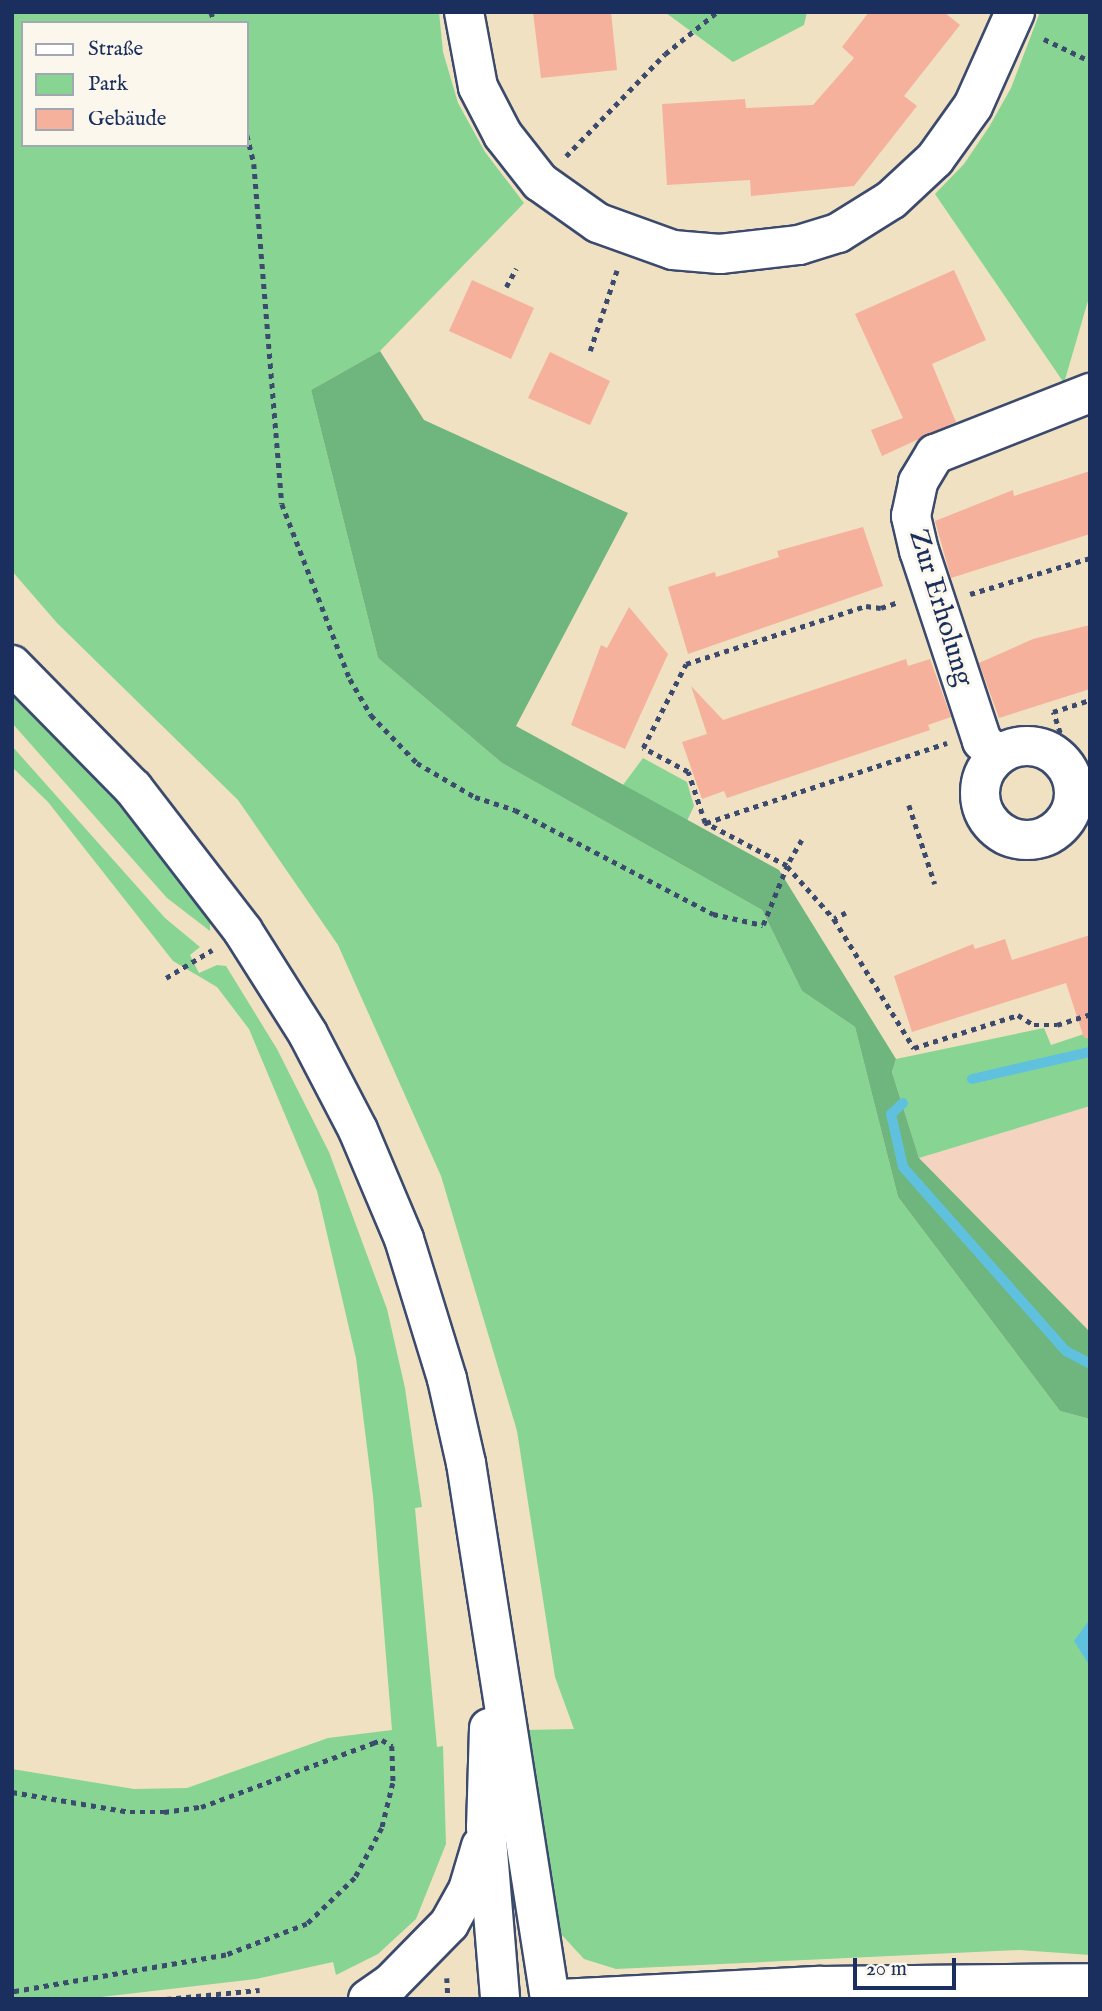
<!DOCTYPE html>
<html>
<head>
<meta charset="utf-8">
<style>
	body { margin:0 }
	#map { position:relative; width:1102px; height:2011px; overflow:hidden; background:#f0e1c3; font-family:"IM FELL English",serif }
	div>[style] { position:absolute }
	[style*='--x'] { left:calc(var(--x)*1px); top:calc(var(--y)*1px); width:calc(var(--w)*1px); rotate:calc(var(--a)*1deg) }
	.built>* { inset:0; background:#f4d3c0 }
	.green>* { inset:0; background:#88d593 }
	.forest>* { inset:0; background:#6eb67d }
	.water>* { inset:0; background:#60c1df }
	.stream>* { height:10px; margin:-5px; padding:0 5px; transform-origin:5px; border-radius:5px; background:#60c1df }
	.building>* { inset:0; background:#f5b19b }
	.path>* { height:4.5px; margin-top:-2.25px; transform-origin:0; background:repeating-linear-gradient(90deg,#3b4a6d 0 5px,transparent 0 10px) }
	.roads { filter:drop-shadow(2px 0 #3b4a6d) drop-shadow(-2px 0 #3b4a6d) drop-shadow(0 2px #3b4a6d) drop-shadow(0 -2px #3b4a6d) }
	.minor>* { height:38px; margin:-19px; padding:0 19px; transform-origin:19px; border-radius:19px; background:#fff }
	.minor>.ring { margin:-19px; padding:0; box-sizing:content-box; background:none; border:38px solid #fff; border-radius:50% }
	.secondary>* { height:38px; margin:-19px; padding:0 19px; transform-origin:19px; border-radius:19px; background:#fff }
	.primary>* { height:38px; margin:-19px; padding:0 19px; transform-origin:19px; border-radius:19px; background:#fff }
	span { translate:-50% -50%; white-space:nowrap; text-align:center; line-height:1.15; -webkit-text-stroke:6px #fbf7ec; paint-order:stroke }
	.street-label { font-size:28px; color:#1b2f5e }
	.frame { position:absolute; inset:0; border:14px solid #1b2f5e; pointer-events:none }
	.legend { position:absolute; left:21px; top:21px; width:228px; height:126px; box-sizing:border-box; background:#fbf7ec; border:2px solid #a1a7b3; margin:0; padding:9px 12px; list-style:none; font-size:21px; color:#1b2f5e }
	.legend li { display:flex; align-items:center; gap:14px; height:35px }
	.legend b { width:35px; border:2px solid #a1a7b3 }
	.scale { position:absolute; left:853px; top:1958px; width:103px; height:32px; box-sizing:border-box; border:4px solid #1b2f5e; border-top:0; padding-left:9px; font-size:21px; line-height:24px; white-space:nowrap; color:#1b2f5e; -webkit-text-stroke:5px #fbf7ec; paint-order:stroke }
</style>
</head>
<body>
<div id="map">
	<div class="built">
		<div style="clip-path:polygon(1090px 1106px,1090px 1332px,919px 1158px)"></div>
	</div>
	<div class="green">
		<div style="clip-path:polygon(evenodd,12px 12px,439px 12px,443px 52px,458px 103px,485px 152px,524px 203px,380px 351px,311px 390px,378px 658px,502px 763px,762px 910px,802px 991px,855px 1027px,898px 1197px,1060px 1411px,1090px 1419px,1090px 1955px,1019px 1950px,616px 1969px,584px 1959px,560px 1933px,549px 1903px,526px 1730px,574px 1729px,555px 1677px,517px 1431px,441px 1176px,338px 945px,238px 800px,57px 623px,12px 571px,12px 12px,23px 23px,247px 23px,247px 145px,23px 145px,23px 23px)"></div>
		<div style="clip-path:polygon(807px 12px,804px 25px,733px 62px,666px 13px)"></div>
		<div style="clip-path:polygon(1040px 12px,1090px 12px,1090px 294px,1064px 383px,935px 194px,964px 164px,989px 127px,1011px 88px)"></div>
		<div style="clip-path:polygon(12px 692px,73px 751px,158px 849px,210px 918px,210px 931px,167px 898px,12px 723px)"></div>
		<div style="clip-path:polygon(12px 746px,165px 918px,200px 947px,190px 955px,199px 973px,217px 965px,226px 966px,277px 1049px,329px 1152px,387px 1309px,405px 1388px,422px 1507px,415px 1508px,437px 1747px,443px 1746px,446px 1844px,416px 1919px,378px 1954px,336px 1975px,333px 1962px,256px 1979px,84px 1999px,12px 1999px,12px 1769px,134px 1789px,187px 1788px,328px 1738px,392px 1730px,373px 1496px,356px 1358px,317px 1191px,249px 1029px,217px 987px,173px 961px,48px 802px,12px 767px)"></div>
		<div style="clip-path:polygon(643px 758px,687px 782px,694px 806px,687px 821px,623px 785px)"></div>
		<div style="clip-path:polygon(1044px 1028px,1051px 1045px,1090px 1032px,1090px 1106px,919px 1158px,892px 1072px,896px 1059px)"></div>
	</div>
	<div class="forest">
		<div style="clip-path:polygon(380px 351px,424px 420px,628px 513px,516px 726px,779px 870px,896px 1059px,892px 1072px,919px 1158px,1090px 1332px,1090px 1419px,1060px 1411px,898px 1197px,855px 1027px,802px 991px,762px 910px,502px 763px,378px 658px,311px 390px)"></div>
	</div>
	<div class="water">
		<div style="clip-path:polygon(1090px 1619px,1090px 1666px,1074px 1641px)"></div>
	</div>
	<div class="stream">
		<div style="--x:972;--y:1079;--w:121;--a:-12.9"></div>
		<div style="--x:903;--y:1103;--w:16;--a:137"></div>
		<div style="--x:891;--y:1114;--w:54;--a:77.2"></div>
		<div style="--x:903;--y:1167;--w:246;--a:48.5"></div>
		<div style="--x:1066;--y:1351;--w:27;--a:28"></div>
	</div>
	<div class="building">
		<div style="clip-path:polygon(533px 12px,611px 12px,617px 70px,541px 78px)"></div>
		<div style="clip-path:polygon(869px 12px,944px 12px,960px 25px,904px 96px,917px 106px,854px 186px,751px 196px,750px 180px,667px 185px,662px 104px,745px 99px,746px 108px,813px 105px,854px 58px,842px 47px)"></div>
		<div style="clip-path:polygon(954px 270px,986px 340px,932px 364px,956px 422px,882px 456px,871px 430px,903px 418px,855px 314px)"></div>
		<div style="clip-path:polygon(472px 280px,534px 308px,511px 359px,449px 331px)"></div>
		<div style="clip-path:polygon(550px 352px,610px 381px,590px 425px,528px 398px)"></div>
		<div style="clip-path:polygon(1090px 471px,1090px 534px,951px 578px,935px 521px,1013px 490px,1014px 496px)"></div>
		<div style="clip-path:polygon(863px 527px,883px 586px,688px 654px,668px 587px,715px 572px,716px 577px,779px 557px,777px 551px)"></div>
		<div style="clip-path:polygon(629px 607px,668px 654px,625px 749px,571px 725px,601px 645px,607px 648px)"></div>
		<div style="clip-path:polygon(1090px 625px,1090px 689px,999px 718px,979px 663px,1033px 639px)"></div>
		<div style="clip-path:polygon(906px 659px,908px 666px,930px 659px,951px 717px,928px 725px,930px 730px,727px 798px,724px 791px,702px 799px,682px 742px,707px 734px,691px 686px,723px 720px)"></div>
		<div style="clip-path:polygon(1090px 935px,1090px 1038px,1084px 1038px,1066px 983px,912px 1032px,894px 976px,973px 944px,975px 949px,1005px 939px,1012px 960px)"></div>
	</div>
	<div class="path">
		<div style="--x:211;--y:12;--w:12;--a:70"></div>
		<div style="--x:1044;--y:39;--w:51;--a:25.6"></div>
		<div style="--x:247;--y:135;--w:30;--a:76"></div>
		<div style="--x:254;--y:164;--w:341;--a:85.3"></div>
		<div style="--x:282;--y:504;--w:188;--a:68.8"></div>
		<div style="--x:350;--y:679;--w:42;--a:59.7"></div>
		<div style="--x:371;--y:715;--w:66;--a:46.2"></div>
		<div style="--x:417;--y:763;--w:67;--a:30.4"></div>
		<div style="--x:475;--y:797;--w:42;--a:18"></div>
		<div style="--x:515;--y:810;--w:224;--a:27.7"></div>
		<div style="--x:713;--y:914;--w:51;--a:12.4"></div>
		<div style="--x:763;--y:925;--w:64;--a:-67.9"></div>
		<div style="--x:787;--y:866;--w:71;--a:48.4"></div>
		<div style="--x:566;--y:156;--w:142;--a:-45.9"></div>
		<div style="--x:665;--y:54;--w:67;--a:-38.9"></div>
		<div style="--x:506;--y:287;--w:21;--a:-61"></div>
		<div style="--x:590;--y:351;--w:85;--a:-71.6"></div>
		<div style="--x:970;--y:594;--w:125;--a:-16.7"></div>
		<div style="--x:1060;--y:733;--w:22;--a:-108"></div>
		<div style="--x:1053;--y:712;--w:39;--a:-18"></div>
		<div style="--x:909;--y:805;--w:83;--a:71.8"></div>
		<div style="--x:1067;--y:819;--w:23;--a:0"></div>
		<div style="--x:706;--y:823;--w:254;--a:-18.4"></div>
		<div style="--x:802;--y:840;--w:30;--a:120"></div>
		<div style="--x:787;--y:866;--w:93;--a:-152.3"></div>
		<div style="--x:705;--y:823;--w:54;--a:-108.4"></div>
		<div style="--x:688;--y:772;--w:51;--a:-151.9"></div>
		<div style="--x:643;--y:748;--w:94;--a:-62.9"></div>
		<div style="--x:686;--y:664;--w:189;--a:-17.9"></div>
		<div style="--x:866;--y:606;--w:15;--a:8"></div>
		<div style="--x:881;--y:608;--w:18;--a:-19"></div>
		<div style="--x:846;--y:913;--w:13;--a:153"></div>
		<div style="--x:834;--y:919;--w:152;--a:58.2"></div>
		<div style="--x:914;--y:1048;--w:109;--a:-17.6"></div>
		<div style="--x:1018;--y:1015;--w:19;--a:32"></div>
		<div style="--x:1034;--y:1025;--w:23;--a:0"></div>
		<div style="--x:1057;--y:1025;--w:35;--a:-18"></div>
		<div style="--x:166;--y:978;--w:54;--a:-31.3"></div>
		<div style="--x:12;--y:1792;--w:120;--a:9.6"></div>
		<div style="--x:130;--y:1812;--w:34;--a:0"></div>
		<div style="--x:164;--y:1812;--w:37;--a:-8"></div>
		<div style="--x:201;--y:1807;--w:184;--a:-20.4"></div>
		<div style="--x:373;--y:1743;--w:9;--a:-18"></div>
		<div style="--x:382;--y:1740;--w:12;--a:31"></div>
		<div style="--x:392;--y:1746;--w:37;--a:88"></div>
		<div style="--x:393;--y:1783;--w:46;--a:103.7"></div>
		<div style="--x:382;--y:1828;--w:57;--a:118.4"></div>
		<div style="--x:355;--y:1878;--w:66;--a:136.2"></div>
		<div style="--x:307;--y:1924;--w:87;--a:159.1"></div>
		<div style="--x:226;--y:1955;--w:217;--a:170.2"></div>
		<div style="--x:447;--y:1978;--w:21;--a:87"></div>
		<div style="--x:166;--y:1999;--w:94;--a:-5.5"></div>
	</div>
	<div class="roads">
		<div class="minor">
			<div style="--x:464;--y:12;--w:76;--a:79.4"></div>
			<div style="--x:478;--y:87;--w:54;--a:62.5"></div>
			<div style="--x:503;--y:135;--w:60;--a:51.8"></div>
			<div style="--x:540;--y:182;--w:71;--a:35.3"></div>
			<div style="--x:598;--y:223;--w:80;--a:19.8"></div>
			<div style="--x:673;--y:250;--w:47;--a:4.9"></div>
			<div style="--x:720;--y:254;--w:80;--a:-6.5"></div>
			<div style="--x:799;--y:245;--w:41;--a:-17.1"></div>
			<div style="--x:838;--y:233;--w:62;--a:-31.9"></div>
			<div style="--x:891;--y:200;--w:60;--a:-43"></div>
			<div style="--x:935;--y:159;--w:65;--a:-54.4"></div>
			<div style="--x:973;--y:106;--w:103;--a:-65.9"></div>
			<div class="ring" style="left:980px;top:746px;width:56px;height:56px"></div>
			<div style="--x:998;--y:756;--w:22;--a:-137"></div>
			<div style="--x:982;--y:741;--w:200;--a:-108.3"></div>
			<div style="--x:919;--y:551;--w:36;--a:-103"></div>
			<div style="--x:911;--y:516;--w:35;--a:-78"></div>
			<div style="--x:918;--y:482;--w:33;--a:-59"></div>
			<div style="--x:935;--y:454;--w:167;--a:-21.5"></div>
		</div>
		<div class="secondary">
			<div style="--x:12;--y:665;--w:173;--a:45.5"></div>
			<div style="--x:133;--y:788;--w:180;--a:52.4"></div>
			<div style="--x:243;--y:931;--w:122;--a:57.7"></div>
			<div style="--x:308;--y:1034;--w:108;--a:62.5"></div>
			<div style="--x:358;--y:1130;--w:118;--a:67.1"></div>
			<div style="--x:404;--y:1239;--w:146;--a:72.9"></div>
			<div style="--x:447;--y:1379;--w:86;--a:77.3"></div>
			<div style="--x:466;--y:1463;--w:543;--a:81.09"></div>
			<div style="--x:489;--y:1728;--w:99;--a:91.7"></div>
			<div style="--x:486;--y:1827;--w:173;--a:85.3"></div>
			<div style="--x:368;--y:1999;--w:28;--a:-35"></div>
			<div style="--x:391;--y:1983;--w:83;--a:-45.5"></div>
			<div style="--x:449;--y:1924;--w:39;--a:-61"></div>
			<div style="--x:468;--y:1890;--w:46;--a:-73.5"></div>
		</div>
		<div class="primary">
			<div style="--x:560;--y:1999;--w:261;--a:-2.9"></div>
			<div style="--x:821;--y:1986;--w:269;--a:-0.6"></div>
		</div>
	</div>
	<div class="street-label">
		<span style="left:940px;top:608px;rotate:73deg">Zur Erholung</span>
	</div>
	<div class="frame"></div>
	<ul class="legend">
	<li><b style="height:9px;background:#fff"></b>Straße</li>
	<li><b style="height:19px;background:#88d593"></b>Park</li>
	<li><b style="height:19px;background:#f5b19b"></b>Gebäude</li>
	</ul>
	<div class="scale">20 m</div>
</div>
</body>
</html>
